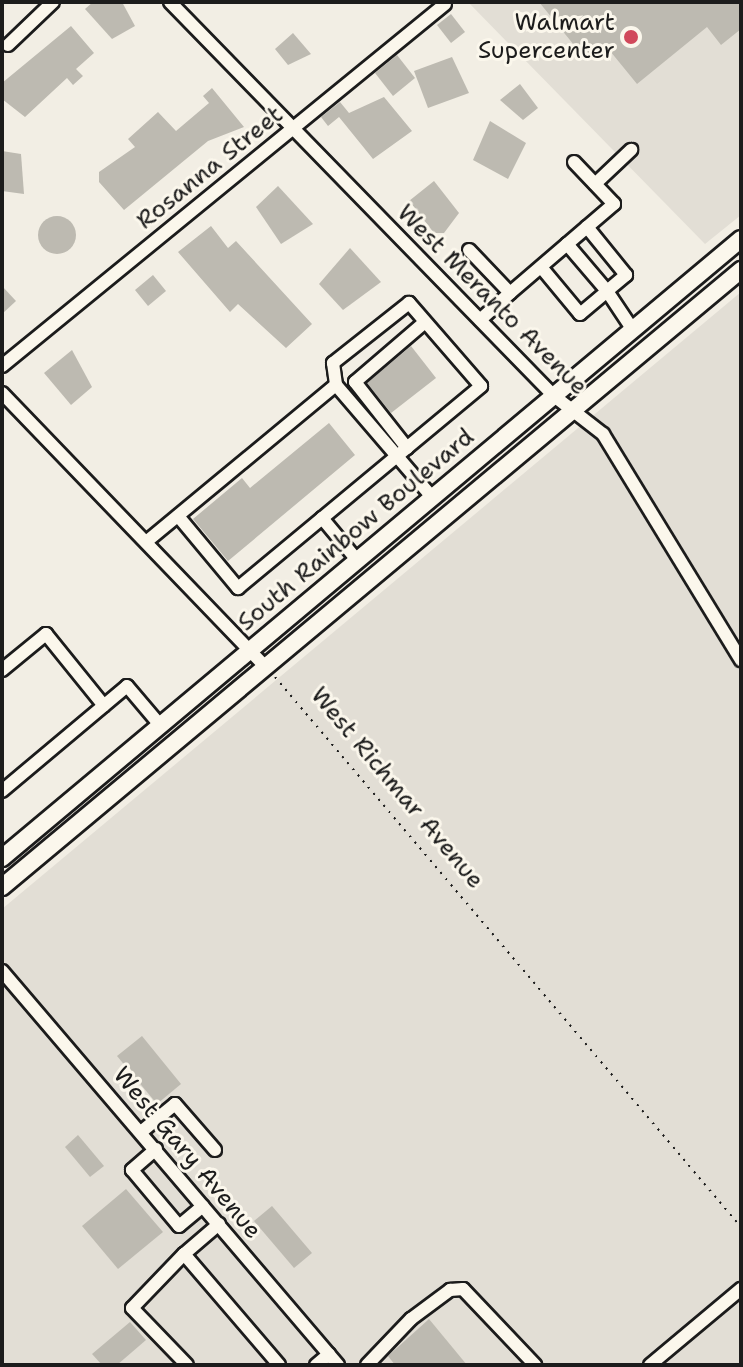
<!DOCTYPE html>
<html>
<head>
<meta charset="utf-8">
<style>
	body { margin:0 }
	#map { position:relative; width:743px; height:1367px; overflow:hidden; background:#f2eee4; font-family:"Shantell Sans",sans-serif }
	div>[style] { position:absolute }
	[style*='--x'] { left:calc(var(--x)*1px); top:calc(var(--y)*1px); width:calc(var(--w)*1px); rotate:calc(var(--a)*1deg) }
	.built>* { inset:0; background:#e2ded5 }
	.building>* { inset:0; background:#bdbab1 }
	.round { border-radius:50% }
	.path>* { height:2px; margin-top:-1px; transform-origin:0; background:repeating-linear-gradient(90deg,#1c1c1c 0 2px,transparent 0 8px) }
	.roads { filter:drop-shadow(2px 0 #1c1c1c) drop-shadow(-2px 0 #1c1c1c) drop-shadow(0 2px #1c1c1c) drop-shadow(0 -2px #1c1c1c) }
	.minor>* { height:12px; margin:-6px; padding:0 6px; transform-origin:6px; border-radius:6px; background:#fbf7ec }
	.major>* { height:16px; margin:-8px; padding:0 8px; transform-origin:8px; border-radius:8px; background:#fbf7ec }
	.dots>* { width:22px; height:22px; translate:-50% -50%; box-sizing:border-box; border:4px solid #fbf7ec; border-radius:50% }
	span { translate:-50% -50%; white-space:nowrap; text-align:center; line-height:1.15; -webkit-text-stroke:6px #fbf7ec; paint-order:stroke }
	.poi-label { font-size:24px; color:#1c1c1c }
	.right { translate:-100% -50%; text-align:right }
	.street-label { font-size:24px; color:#1c1c1c }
	.frame { position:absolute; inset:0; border:4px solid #1c1c1c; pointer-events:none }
</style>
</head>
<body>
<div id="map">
	<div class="built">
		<div style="clip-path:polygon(468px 2px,741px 2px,741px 215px,705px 244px)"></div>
		<div style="clip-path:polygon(741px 292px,741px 1365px,2px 1365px,2px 909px)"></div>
	</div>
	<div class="building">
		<div style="clip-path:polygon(93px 2px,122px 2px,135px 26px,112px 39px,85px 9px)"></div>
		<div style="clip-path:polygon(539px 2px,741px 2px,741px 29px,721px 45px,707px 27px,637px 84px,606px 46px,587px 61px)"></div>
		<div style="clip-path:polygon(451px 14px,465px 32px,451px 43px,437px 25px)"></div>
		<div style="clip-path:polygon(71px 26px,94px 53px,76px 69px,83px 76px,73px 85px,67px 78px,25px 117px,2px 99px,2px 83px)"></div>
		<div style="clip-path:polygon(293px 33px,311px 54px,288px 65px,275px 49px)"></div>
		<div style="clip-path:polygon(397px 55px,415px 78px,393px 96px,375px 73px)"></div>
		<div style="clip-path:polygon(452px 57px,469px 93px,428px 108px,414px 71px)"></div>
		<div style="clip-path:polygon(520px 84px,538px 108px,523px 120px,500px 100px)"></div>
		<div style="clip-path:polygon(212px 88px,244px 127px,208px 141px,124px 210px,99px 182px,99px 172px,135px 147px,128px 139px,158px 112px,176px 131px,209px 103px,203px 96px)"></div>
		<div style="clip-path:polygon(384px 97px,412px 131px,373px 159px,339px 117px,328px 126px,321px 117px,340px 102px,349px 113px)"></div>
		<div style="clip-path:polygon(490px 121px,526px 143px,508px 179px,473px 160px)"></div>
		<div style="clip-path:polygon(2px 151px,21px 154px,24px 194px,2px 191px)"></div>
		<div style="clip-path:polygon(434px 181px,459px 213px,444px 233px,434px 233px,409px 201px)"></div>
		<div style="clip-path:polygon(278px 186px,313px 224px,281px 244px,256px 207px)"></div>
		<div class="round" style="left:38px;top:216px;width:38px;height:38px"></div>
		<div style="clip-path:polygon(211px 226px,228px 248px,236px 241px,312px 324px,286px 348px,238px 304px,230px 312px,178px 252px)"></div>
		<div style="clip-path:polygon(350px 248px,381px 282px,343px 310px,319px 284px)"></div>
		<div style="clip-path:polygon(153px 275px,166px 291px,148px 306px,135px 290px)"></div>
		<div style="clip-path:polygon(2px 286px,16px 301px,2px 314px)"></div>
		<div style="clip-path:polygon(411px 346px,436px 378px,391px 413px,367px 383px)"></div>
		<div style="clip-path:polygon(72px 350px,92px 387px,71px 405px,44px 373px)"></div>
		<div style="clip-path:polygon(329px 423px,355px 455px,228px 561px,193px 519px,242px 478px,250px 488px)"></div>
		<div style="clip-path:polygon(142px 1036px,181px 1084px,157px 1104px,117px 1056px)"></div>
		<div style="clip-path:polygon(78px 1135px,104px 1166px,90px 1177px,65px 1147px)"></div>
		<div style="clip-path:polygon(126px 1189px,163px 1232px,118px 1269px,82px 1226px)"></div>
		<div style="clip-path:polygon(272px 1206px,312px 1253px,294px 1268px,254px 1221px)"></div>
		<div style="clip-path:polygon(429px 1319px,467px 1365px,395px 1365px,388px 1356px)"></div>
		<div style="clip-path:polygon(130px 1322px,146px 1340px,117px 1365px,102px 1365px,92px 1354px)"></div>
	</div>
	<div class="path">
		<div style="--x:275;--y:677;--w:721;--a:49.73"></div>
	</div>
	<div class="roads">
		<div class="minor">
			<div style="--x:170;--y:2;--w:550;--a:45.74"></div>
			<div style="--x:554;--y:396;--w:62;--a:37.8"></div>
			<div style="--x:603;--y:434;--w:265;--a:58.6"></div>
			<div style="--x:8;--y:45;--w:62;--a:-43.7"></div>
			<div style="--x:595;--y:184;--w:50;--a:-43.4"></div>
			<div style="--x:567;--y:244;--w:62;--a:49.6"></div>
			<div style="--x:607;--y:291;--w:25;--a:-40"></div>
			<div style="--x:626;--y:275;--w:62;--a:-129.1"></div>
			<div style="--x:469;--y:250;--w:59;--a:46.4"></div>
			<div style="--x:510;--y:293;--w:40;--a:138"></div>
			<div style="--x:541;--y:267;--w:61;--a:50.3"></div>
			<div style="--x:580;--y:314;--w:35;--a:-40"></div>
			<div style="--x:607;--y:291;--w:47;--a:56.3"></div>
			<div style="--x:510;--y:293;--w:137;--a:-40.6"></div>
			<div style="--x:614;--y:204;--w:58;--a:-133.6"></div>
			<div style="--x:2;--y:366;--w:572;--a:-39.25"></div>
			<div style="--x:2;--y:393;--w:380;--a:46.1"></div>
			<div style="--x:407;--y:448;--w:84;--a:-128.2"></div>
			<div style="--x:355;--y:382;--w:92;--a:-40.6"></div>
			<div style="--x:178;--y:516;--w:94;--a:50.2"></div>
			<div style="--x:238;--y:588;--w:316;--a:-39.7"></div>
			<div style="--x:481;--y:386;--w:110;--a:-130.9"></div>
			<div style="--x:409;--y:303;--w:97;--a:141.7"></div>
			<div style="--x:333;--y:363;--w:22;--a:82"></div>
			<div style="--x:322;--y:518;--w:55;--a:50.2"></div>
			<div style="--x:146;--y:542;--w:246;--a:-39.6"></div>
			<div style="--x:336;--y:385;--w:149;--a:49.4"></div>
			<div style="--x:2;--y:670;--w:57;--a:-39.3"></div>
			<div style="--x:46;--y:634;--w:92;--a:51.1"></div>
			<div style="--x:2;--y:791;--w:163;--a:-40"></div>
			<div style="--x:127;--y:686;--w:51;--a:49.8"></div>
			<div style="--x:2;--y:971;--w:518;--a:49.54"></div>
			<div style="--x:141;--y:1132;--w:44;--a:-39.5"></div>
			<div style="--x:175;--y:1104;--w:61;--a:49"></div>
			<div style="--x:156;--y:1149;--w:32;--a:139"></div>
			<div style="--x:132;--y:1170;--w:73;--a:50"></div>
			<div style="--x:179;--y:1226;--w:31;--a:-40"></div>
			<div style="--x:219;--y:1224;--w:46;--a:139.4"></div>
			<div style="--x:184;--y:1254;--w:146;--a:49.4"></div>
			<div style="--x:184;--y:1254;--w:75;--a:133.9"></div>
			<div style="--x:132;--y:1308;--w:79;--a:46"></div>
			<div style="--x:316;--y:1365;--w:17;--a:-40"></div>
			<div style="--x:367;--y:1365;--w:64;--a:-46.3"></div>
			<div style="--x:411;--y:1319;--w:49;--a:-36.6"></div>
			<div style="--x:450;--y:1290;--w:13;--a:-4"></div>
			<div style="--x:463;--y:1289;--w:105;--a:46.5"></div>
			<div style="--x:650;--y:1365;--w:119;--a:-39.9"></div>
		</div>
		<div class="major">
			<div style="--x:2;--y:858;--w:964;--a:-39.95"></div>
			<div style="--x:2;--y:887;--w:963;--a:-39.86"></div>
		</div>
	</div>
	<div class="dots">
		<div style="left:631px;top:37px;background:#d1495b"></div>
	</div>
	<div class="poi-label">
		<span class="right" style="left:615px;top:37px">Walmart<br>Supercenter</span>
	</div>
	<div class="street-label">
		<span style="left:210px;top:168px;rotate:-39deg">Rosanna Street</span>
		<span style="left:492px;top:300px;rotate:45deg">West Meranto Avenue</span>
		<span style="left:356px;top:530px;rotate:-40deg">South Rainbow Boulevard</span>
		<span style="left:397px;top:788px;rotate:50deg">West Richmar Avenue</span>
		<span style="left:187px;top:1153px;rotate:50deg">West Gary Avenue</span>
	</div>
	<div class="frame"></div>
</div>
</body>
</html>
